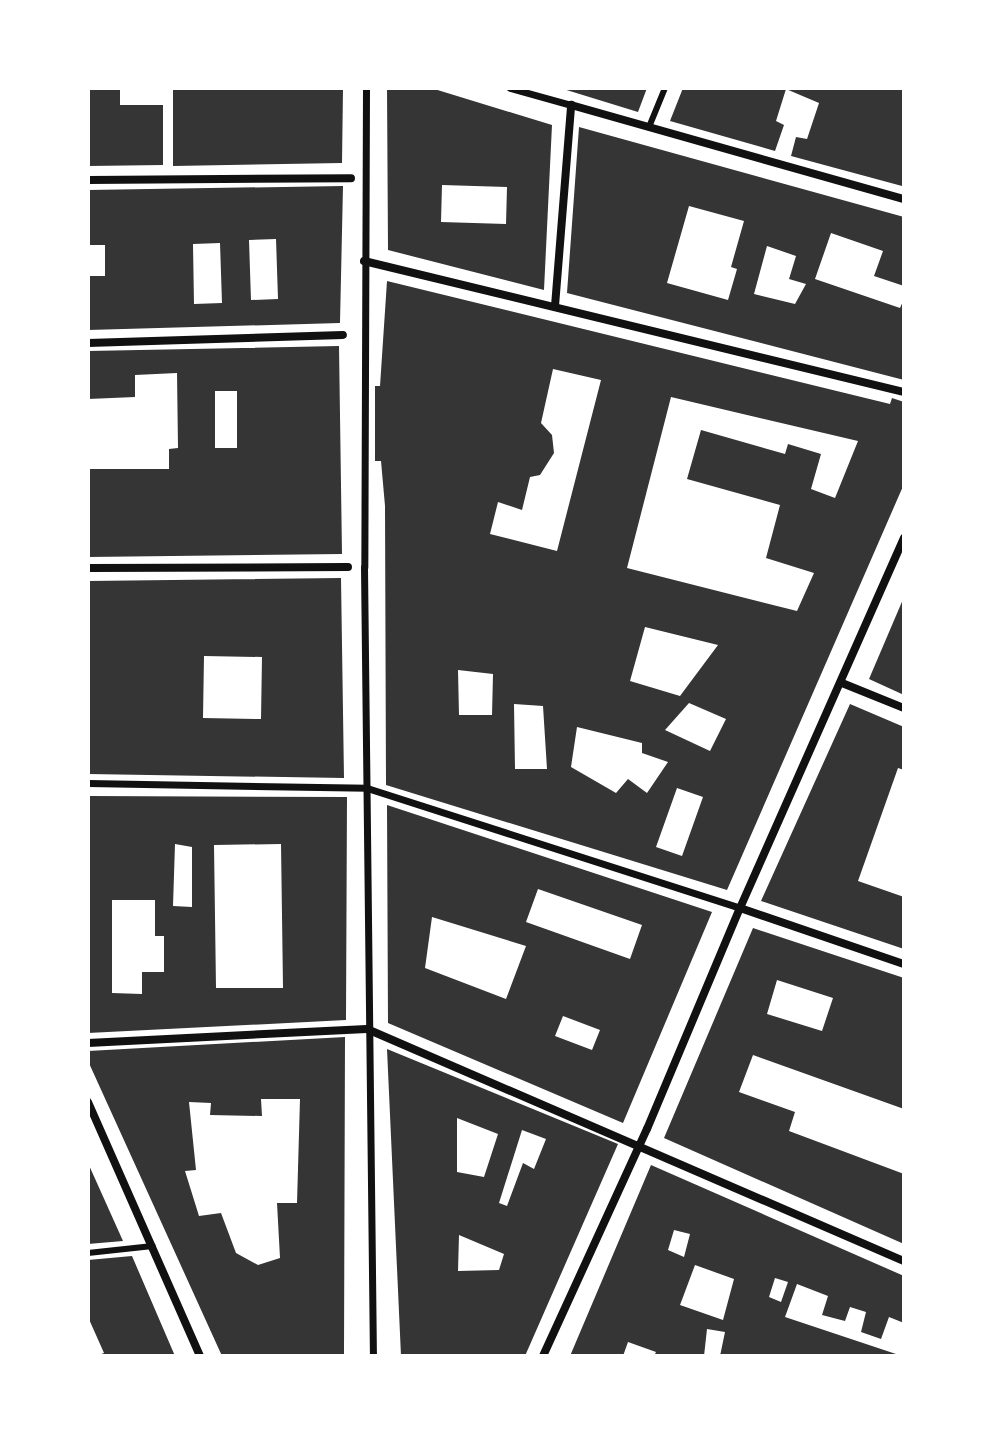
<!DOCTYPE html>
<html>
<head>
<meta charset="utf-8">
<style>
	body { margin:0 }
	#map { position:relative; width:992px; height:1444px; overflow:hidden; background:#fff; font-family:Commissioner,sans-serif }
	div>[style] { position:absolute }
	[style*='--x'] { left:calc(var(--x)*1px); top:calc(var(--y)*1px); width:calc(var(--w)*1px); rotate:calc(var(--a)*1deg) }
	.building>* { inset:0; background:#353535 }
	.service>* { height:6px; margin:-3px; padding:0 3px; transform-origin:3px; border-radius:3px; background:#111 }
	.pedestrian>* { height:7px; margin:-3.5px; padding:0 3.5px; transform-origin:3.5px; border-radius:3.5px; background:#111 }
	.minor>* { height:8px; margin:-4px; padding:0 4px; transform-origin:4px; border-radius:4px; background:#111 }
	span { translate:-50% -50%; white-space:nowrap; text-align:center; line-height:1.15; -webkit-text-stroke:8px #fff; paint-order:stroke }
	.frame { position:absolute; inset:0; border:90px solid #fff; pointer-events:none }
</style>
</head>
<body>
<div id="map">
	<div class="building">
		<div style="clip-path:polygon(88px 88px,120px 88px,120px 105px,163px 105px,163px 165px,88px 166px)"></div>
		<div style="clip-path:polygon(173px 88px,343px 88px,342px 163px,173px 166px)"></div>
		<div style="clip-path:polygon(evenodd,387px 88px,431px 88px,552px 125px,544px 290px,388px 250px,387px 88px,442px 185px,507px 187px,506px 224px,441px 222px,442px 185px)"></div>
		<div style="clip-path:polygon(560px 88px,647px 88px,638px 112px)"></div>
		<div style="clip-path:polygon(683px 88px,904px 88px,902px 186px,791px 156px,796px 137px,807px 139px,819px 103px,786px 89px,776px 121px,784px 125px,775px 151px,670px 121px)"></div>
		<div style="clip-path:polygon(evenodd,579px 127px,904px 217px,904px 286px,874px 276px,883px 251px,831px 233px,815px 279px,900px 308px,904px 299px,904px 380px,567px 293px,579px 127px,689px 206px,744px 221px,731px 267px,737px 269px,728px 300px,667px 283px,689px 206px,579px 127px,767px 246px,796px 256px,789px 279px,806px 284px,795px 304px,754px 294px,767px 246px)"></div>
		<div style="clip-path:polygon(evenodd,343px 186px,340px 323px,88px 330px,88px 276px,105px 276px,105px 245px,88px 245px,88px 190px,343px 186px,276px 239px,278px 299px,251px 300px,249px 240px,276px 239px,343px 186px,220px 243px,222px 303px,194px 304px,193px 244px,220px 243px)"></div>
		<div style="clip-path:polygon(evenodd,387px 281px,890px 404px,892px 398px,904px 402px,904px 484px,727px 890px,386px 785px,385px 506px,381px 461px,375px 461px,375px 386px,380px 386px,387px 281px,553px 369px,601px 380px,557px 551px,490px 534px,498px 502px,522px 510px,530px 477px,540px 475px,554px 453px,552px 435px,541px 423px,553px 369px,387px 281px,671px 397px,858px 441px,835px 498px,811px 489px,821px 454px,788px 444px,785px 454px,701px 430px,687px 479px,780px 505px,766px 558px,814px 573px,797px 611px,627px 568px,671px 397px,387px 281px,645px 627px,718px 645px,680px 696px,630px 681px,645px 627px,387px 281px,458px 670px,493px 674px,492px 715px,459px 715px,458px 670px,387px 281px,689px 703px,726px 719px,710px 751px,665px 730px,689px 703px,387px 281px,514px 704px,543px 706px,547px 769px,515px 769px,514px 704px,387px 281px,577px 727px,642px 743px,642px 753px,668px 762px,647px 793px,628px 779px,616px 793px,571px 767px,577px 727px,387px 281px,677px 788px,703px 797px,682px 856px,656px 847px,677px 788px)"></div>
		<div style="clip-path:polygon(evenodd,339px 346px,342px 554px,88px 557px,88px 469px,169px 469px,169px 449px,178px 448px,177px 373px,135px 375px,135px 397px,88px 399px,88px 351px,339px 346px,215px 391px,237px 391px,237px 448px,215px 448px,215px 391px)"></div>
		<div style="clip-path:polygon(evenodd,341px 578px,344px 778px,88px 774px,88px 581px,341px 578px,204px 656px,262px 657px,261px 719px,203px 718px,204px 656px)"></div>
		<div style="clip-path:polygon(904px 597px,904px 695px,869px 679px)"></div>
		<div style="clip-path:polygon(850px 704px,904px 727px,904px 770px,898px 768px,858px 881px,904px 897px,904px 949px,761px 901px)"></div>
		<div style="clip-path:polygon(evenodd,88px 796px,347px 797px,346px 1020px,88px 1033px,88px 796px,175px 844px,192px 847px,192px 907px,173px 906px,175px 844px,88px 796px,281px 844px,283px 988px,216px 988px,214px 845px,281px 844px,88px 796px,112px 900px,155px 900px,155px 936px,164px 936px,164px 972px,142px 972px,142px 994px,112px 993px,112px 900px)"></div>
		<div style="clip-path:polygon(evenodd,387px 805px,712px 912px,623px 1123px,388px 1023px,387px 805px,538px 889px,642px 925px,630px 959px,526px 922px,538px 889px,387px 805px,432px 917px,526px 946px,506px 999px,425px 968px,432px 917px,387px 805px,563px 1016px,600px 1030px,592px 1050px,555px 1036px,563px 1016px)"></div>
		<div style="clip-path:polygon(evenodd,753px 928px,904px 978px,904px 1109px,753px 1055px,739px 1092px,795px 1112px,789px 1131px,904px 1174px,904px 1244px,664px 1138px,753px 928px,777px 980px,833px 998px,822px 1031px,767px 1014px,777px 980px)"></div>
		<div style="clip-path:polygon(evenodd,345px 1037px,344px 1356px,222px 1356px,88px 1061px,88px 1051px,345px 1037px,261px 1099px,300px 1099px,297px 1203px,277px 1203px,280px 1258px,258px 1265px,236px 1253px,221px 1213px,199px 1216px,185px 1171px,196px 1170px,189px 1102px,211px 1103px,210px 1115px,262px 1116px,261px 1099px)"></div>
		<div style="clip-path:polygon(evenodd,387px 1049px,618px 1144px,525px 1356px,401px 1356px,387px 1049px,457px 1118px,498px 1134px,484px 1177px,457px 1172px,457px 1118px,387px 1049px,522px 1130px,546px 1139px,534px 1169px,523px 1163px,507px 1206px,499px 1203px,522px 1130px,387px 1049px,459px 1235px,504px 1254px,499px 1270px,458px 1271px,459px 1235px)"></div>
		<div style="clip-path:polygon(88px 1163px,123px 1241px,88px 1244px)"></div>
		<div style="clip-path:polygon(evenodd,651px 1165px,904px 1276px,904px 1323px,889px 1317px,881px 1339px,861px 1332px,866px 1312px,850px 1307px,845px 1321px,822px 1315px,828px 1296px,797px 1284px,785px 1317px,902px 1356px,720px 1356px,725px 1332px,707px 1329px,704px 1356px,654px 1356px,656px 1352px,628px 1342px,623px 1356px,570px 1356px,651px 1165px,674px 1230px,690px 1234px,684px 1257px,668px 1250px,674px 1230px,651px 1165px,695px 1265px,734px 1279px,723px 1320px,680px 1305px,695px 1265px,651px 1165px,775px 1278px,788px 1282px,781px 1302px,769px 1297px,775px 1278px)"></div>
		<div style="clip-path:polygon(132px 1256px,175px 1356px,96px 1356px,104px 1353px,88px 1317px,88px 1260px)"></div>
	</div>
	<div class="service">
		<div style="--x:649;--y:127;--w:42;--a:-67.7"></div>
		<div style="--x:88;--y:1253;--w:65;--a:-6.1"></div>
	</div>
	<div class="pedestrian">
		<div style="--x:366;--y:88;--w:479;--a:90.2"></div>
		<div style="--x:364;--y:567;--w:789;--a:89.35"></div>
		<div style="--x:510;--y:88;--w:63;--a:15.6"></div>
		<div style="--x:88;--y:783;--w:279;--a:1"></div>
		<div style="--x:367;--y:788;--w:392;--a:17.8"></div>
	</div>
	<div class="minor">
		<div style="--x:88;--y:180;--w:263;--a:-0.4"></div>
		<div style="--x:364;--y:261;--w:556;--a:13.64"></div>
		<div style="--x:555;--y:306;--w:202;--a:-85.4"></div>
		<div style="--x:571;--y:105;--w:346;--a:15.8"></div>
		<div style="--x:88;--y:343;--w:255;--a:-1.8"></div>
		<div style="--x:88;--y:568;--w:260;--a:-0.2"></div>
		<div style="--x:842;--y:683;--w:67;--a:22"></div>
		<div style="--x:740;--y:908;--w:173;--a:18.9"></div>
		<div style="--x:88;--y:1043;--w:279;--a:-2.9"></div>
		<div style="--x:367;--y:1029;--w:585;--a:23.37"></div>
		<div style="--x:88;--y:1102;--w:278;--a:66.2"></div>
		<div style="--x:543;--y:1356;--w:250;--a:-65.4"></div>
		<div style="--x:647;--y:1129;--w:240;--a:-67.2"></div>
		<div style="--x:740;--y:908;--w:405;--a:-66.1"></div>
	</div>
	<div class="frame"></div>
</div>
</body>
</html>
